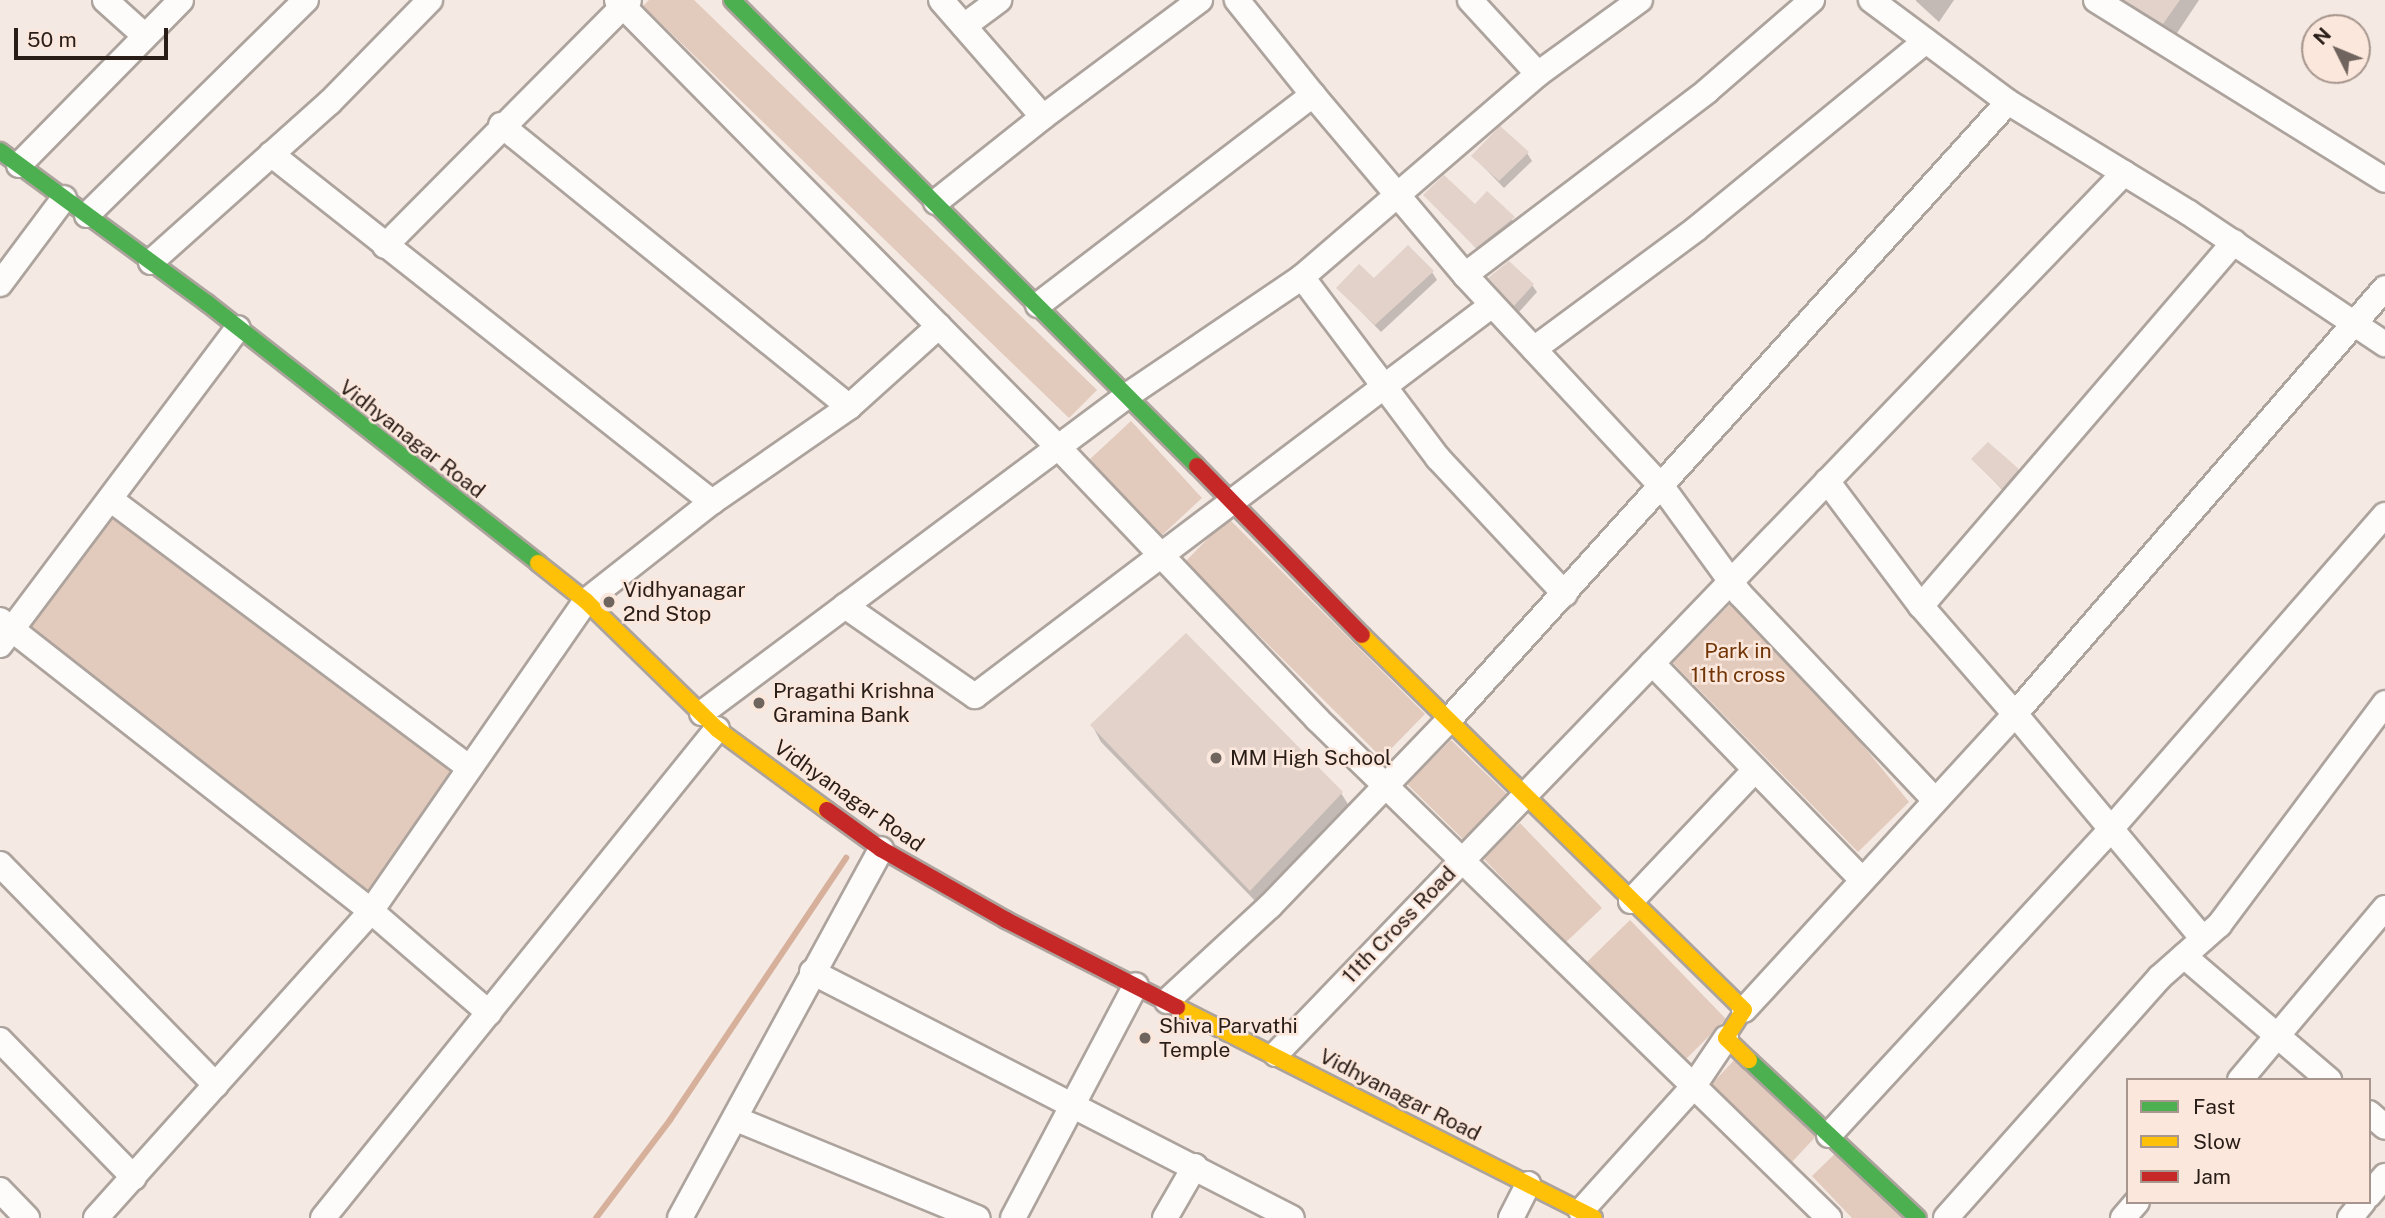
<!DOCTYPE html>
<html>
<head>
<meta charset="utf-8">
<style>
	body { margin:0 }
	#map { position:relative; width:2385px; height:1218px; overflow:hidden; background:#f4e9e3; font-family:"Public Sans",sans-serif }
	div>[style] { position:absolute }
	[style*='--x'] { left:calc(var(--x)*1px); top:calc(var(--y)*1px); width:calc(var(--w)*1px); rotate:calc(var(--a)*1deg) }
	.green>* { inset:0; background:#e2cabc }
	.shadow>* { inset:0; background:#0003 }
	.stream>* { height:6px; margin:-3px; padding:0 3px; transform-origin:3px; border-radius:3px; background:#d6b09b }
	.building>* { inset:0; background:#e2d2ca }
	.roads { filter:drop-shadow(2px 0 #ada39d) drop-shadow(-2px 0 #ada39d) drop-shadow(0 2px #ada39d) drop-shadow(0 -2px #ada39d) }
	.street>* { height:24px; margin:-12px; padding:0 12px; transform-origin:12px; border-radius:12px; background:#fdfcfb }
	.fast>* { height:16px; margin:-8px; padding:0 8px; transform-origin:8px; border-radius:8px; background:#4caf50 }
	.slow>* { height:16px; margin:-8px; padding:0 8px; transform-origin:8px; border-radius:8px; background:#ffc107 }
	.jam>* { height:16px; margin:-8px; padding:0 8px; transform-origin:8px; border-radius:8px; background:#c62828 }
	.dots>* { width:19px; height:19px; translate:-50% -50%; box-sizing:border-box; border:4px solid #fbe7dc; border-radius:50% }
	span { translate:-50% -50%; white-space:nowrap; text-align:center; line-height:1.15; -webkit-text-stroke:5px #fbe7dc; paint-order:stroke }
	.street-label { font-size:21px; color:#291d17 }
	.poi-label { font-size:21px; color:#291d17 }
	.left { translate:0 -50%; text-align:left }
	.park-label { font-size:21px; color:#713404 }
	.legend { position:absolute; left:2126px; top:1078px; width:245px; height:126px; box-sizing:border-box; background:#fbe7dc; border:2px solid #a7968d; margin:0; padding:9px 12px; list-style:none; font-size:21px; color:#291d17 }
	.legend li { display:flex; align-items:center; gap:14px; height:35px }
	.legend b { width:35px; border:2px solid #a7968d }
	.north { position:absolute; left:2301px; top:14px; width:70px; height:70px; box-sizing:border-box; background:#fbe7dc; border:2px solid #a7968d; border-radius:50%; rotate:313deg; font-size:19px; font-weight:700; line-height:28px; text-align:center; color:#291d17 }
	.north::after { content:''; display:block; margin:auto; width:24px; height:32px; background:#70645e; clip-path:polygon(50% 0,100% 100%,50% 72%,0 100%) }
	.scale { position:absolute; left:14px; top:28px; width:154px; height:32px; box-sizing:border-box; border:4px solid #291d17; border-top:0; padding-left:9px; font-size:21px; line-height:24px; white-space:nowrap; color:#291d17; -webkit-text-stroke:5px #fbe7dc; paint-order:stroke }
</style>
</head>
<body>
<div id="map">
	<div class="green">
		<div style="clip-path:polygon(649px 0,694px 0,1097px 390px,1069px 418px,643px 6px)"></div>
		<div style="clip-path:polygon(1131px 421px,1202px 498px,1160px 537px,1089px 460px)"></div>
		<div style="clip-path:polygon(111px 514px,458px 770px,369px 895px,22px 628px)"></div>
		<div style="clip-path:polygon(1228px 518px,1425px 714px,1382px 758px,1185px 562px)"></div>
		<div style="clip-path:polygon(1740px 594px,1909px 802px,1858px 852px,1673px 663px)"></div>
		<div style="clip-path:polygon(1451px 740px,1509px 796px,1465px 841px,1407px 784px)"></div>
		<div style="clip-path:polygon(1520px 823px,1602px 908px,1565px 943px,1483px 858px)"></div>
		<div style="clip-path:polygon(1630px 920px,1726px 1019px,1684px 1061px,1587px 962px)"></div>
		<div style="clip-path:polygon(1738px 1056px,1820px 1132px,1791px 1163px,1709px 1087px)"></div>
		<div style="clip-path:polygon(1840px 1149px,1904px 1218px,1852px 1218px,1812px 1176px)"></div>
	</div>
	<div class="shadow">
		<div style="clip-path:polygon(1954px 0,1939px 22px,1916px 1px,1916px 0)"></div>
		<div style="clip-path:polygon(2122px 0,2199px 0,2173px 39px,2130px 13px)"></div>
		<div style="clip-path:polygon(1527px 153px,1532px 161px,1504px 188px,1473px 156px)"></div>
		<div style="clip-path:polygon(1487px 193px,1518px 226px,1482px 254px,1425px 196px,1475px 206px)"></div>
		<div style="clip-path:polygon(1432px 272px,1437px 280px,1381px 332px,1338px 288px)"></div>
		<div style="clip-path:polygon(1490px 278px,1532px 285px,1537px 292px,1519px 312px)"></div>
		<div style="clip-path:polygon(1973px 459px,2018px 470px,2022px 478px,2007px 495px)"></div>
		<div style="clip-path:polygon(1092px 725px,1341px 793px,1351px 809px,1260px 906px,1101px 742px)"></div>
	</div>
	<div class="stream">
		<div style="--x:596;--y:1218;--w:123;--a:-52.9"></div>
		<div style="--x:670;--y:1120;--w:316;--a:-56.1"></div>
	</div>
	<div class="building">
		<div style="clip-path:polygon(2124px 0,2180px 0,2163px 24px)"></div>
		<div style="clip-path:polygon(1500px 126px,1529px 152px,1499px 181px,1471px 156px)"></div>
		<div style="clip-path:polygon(1444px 175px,1475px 204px,1487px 191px,1515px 217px,1476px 248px,1423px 195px)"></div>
		<div style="clip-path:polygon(1408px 245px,1434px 271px,1375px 325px,1336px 288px,1359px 264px,1374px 278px)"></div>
		<div style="clip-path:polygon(1509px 261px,1534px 284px,1514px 306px,1488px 278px)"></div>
		<div style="clip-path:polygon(1988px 442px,2019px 469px,2002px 489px,1971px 459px)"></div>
		<div style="clip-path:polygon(1186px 633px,1343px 792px,1250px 891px,1090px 725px)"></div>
	</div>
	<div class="roads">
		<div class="street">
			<div style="--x:105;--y:0;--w:54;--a:42"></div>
			<div style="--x:617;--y:0;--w:629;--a:45.39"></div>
			<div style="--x:1059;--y:448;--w:374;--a:46.4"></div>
			<div style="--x:1317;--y:719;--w:715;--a:44.26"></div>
			<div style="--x:941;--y:0;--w:155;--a:48.9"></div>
			<div style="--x:1043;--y:117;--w:196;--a:-36.7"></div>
			<div style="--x:1470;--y:0;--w:100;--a:47.4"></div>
			<div style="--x:2096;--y:0;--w:340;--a:31.9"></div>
			<div style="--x:964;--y:26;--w:44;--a:-36.6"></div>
			<div style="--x:1313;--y:95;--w:236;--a:49.8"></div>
			<div style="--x:1465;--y:275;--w:291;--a:47.1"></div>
			<div style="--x:1663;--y:488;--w:131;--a:54"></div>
			<div style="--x:1740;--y:594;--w:284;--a:46.6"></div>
			<div style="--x:2008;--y:102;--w:212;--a:31.5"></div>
			<div style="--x:2189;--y:213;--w:236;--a:33.8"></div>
			<div style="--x:501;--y:125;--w:448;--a:39"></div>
			<div style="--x:849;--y:407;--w:121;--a:-42"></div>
			<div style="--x:271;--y:154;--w:562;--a:38.28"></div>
			<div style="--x:712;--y:502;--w:167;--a:-34.7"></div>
			<div style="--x:19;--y:165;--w:231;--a:-45.5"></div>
			<div style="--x:936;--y:202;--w:137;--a:-38.5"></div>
			<div style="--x:87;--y:215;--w:307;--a:-44.5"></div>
			<div style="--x:385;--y:246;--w:346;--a:-45.2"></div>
			<div style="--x:151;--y:262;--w:240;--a:-41.8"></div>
			<div style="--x:330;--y:102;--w:143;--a:-45.6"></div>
			<div style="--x:1465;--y:275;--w:304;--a:-37.2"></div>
			<div style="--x:1707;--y:91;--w:139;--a:-40.9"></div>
			<div style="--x:1302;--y:277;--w:226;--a:53.1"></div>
			<div style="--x:1438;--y:458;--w:186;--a:47"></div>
			<div style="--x:0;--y:284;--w:107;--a:-53.3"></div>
			<div style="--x:1038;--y:305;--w:346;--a:-37.4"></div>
			<div style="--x:1313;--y:95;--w:122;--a:-128.7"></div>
			<div style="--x:1534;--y:349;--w:202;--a:-36.5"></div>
			<div style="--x:1696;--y:229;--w:297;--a:-39.3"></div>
			<div style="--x:1827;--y:481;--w:156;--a:53.1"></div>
			<div style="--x:1921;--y:606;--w:480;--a:-49.3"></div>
			<div style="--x:110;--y:499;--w:449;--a:36.8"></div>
			<div style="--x:845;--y:606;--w:158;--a:34.7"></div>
			<div style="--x:975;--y:696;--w:648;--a:-37.1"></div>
			<div style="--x:1921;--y:606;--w:143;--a:49"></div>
			<div style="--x:2015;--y:714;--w:564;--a:-49.02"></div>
			<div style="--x:0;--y:620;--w:472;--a:38.1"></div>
			<div style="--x:371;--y:911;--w:156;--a:40.8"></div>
			<div style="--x:0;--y:645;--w:396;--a:-53.1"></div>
			<div style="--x:1652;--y:663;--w:302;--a:45.9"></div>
			<div style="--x:702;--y:713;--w:532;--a:-36.74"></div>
			<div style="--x:1128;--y:395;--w:210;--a:-34.1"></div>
			<div style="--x:1302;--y:277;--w:311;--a:-40.7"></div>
			<div style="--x:1538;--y:74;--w:126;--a:-36"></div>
			<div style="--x:0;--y:864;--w:309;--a:45.7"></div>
			<div style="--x:1631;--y:901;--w:180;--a:-46.6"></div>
			<div style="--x:2184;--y:956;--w:191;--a:40.5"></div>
			<div style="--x:812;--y:972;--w:539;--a:27.14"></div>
			<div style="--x:1167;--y:1001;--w:140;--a:-42.7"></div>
			<div style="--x:1270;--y:906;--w:255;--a:-46.1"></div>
			<div style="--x:1447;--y:722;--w:836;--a:-47.86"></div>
			<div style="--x:2008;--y:102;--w:171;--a:-143.3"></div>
			<div style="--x:1744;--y:1010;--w:401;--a:-47.5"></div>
			<div style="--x:2015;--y:714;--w:293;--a:50.1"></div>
			<div style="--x:0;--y:1040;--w:192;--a:45.8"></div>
			<div style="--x:1276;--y:1054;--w:1223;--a:-46.09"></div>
			<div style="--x:2240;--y:1080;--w:225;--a:-49.9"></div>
			<div style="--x:2369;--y:1113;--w:21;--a:41"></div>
			<div style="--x:736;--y:1119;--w:261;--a:22.3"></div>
			<div style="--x:1829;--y:1135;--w:415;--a:-47.3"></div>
			<div style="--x:2110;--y:830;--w:418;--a:-48.9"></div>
			<div style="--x:0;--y:1190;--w:39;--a:46"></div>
			<div style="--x:2369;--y:1195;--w:25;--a:-50"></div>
			<div style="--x:1581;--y:1211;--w:167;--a:-47.9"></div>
			<div style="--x:1693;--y:1087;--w:59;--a:-56"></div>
			<div style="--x:96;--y:1218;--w:412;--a:-48.1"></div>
			<div style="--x:371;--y:911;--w:377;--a:-55.3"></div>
			<div style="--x:586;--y:601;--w:160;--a:-38.2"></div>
			<div style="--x:323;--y:1218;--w:628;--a:-51.14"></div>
			<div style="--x:680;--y:1218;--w:420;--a:-61.4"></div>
			<div style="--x:1013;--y:1218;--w:263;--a:-62.2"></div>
			<div style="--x:1165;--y:1218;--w:60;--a:-60"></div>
			<div style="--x:1511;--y:1218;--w:38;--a:-63"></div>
			<div style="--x:1946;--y:1218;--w:322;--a:-48.4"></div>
			<div style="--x:2160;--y:977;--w:79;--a:-41.4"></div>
			<div style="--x:2219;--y:925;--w:277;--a:-53.2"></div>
			<div style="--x:2123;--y:1218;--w:21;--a:-49"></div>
			<div style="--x:2350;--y:1218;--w:21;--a:-51"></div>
		</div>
		<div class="fast">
			<div style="--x:732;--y:0;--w:658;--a:45.06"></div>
			<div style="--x:0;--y:151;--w:257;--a:36.3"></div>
			<div style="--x:207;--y:303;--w:421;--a:38.1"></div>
			<div style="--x:1749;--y:1060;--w:231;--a:43.1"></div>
		</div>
		<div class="slow">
			<div style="--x:538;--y:563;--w:61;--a:38.4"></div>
			<div style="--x:586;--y:601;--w:183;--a:44.3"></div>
			<div style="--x:717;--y:729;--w:137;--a:36.4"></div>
			<div style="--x:1362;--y:635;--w:535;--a:44.47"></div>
			<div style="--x:1744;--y:1010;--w:33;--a:123"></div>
			<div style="--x:1726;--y:1038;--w:32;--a:44"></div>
			<div style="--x:1177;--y:1007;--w:467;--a:26.8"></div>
		</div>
		<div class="jam">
			<div style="--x:1197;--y:466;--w:236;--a:45.7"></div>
			<div style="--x:827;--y:810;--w:67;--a:35.8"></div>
			<div style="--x:881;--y:849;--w:144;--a:29.6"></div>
			<div style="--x:1006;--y:920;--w:192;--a:27"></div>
		</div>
	</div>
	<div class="dots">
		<div style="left:609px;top:602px;background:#70645e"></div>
		<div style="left:759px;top:703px;background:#70645e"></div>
		<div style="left:1216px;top:758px;background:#70645e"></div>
		<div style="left:1145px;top:1038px;background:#70645e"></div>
	</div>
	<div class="street-label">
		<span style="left:412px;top:439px;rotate:38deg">Vidhyanagar Road</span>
		<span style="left:849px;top:796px;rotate:35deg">Vidhyanagar Road</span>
		<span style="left:1399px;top:925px;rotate:-46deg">11th Cross Road</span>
		<span style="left:1400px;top:1095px;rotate:27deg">Vidhyanagar Road</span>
	</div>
	<div class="poi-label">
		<span class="left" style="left:623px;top:602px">Vidhyanagar<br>2nd Stop</span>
		<span class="left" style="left:773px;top:703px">Pragathi Krishna<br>Gramina Bank</span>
		<span class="left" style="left:1230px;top:758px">MM High School</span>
		<span class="left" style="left:1159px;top:1038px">Shiva Parvathi<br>Temple</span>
	</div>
	<div class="park-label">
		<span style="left:1738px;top:663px">Park in<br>11th cross</span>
	</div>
	<ul class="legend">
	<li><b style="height:9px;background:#4caf50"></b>Fast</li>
	<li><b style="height:9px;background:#ffc107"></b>Slow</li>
	<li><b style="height:9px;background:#c62828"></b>Jam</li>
	</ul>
	<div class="north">N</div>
	<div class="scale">50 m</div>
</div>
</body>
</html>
